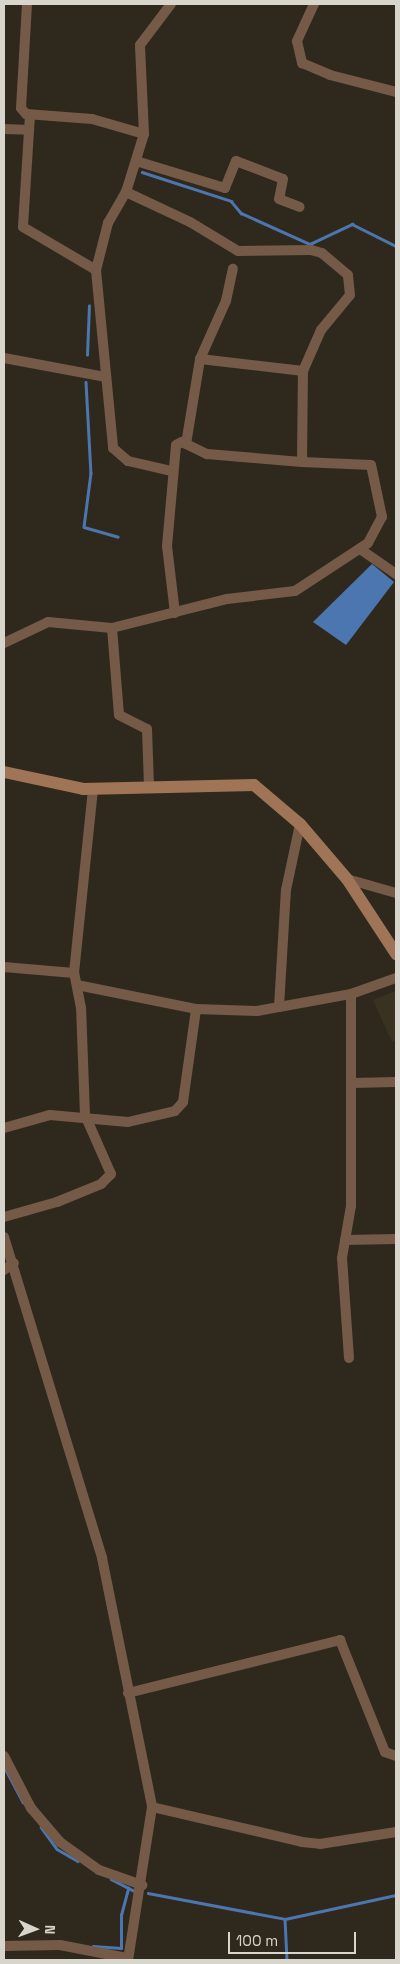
<!DOCTYPE html>
<html>
<head>
<meta charset="utf-8">
<style>
	body { margin:0 }
	#map { position:relative; width:400px; height:1964px; overflow:hidden; background:#2f291d; font-family:"Space Grotesk",sans-serif }
	div>[style] { position:absolute }
	[style*='--x'] { left:calc(var(--x)*1px); top:calc(var(--y)*1px); width:calc(var(--w)*1px); rotate:calc(var(--a)*1deg) }
	.built>* { inset:0; background:#3a3221 }
	.water>* { inset:0; background:#4c76af }
	.stream>* { height:2.5px; margin:-1.25px; padding:0 1.25px; transform-origin:1.25px; border-radius:1.25px; background:#4c76af }
	.street>* { height:10px; margin:-5px; padding:0 5px; transform-origin:5px; border-radius:5px; background:#755a48 }
	.secondary>* { height:12px; margin:-6px; padding:0 6px; transform-origin:6px; border-radius:6px; background:#9f7457 }
	span { translate:-50% -50%; white-space:nowrap; text-align:center; line-height:1.15; -webkit-text-stroke:4px #2f291d; paint-order:stroke }
	.frame { position:absolute; inset:0; border:5px solid #d8d5cd; pointer-events:none }
	.north { position:absolute; left:10px; top:1904px; width:50px; height:50px; -webkit-text-stroke:4px #2f291d; paint-order:stroke; rotate:92deg; font-size:14px; font-weight:700; line-height:20px; text-align:center; color:#d8d5cd }
	.north::after { content:''; display:block; margin:auto; width:18px; height:22px; background:#d8d5cd; clip-path:polygon(50% 0,100% 100%,50% 72%,0 100%) }
	.scale { position:absolute; left:228px; top:1932px; width:128px; height:22px; box-sizing:border-box; border:2px solid #d8d5cd; border-top:0; padding-left:6px; font-size:15px; line-height:18px; white-space:nowrap; color:#d8d5cd; -webkit-text-stroke:4px #2f291d; paint-order:stroke }
</style>
</head>
<body>
<div id="map">
	<div class="built">
		<div style="clip-path:polygon(396px 991px,396px 1040px,392px 1042px,373px 1000px)"></div>
	</div>
	<div class="water">
		<div style="clip-path:polygon(372px 564px,394px 582px,346px 645px,313px 622px)"></div>
	</div>
	<div class="stream">
		<div style="--x:142;--y:172;--w:94;--a:18"></div>
		<div style="--x:231;--y:201;--w:16;--a:50"></div>
		<div style="--x:241;--y:213;--w:76;--a:24.2"></div>
		<div style="--x:310;--y:244;--w:47;--a:-25.5"></div>
		<div style="--x:352;--y:224;--w:49;--a:26.6"></div>
		<div style="--x:87;--y:355;--w:49;--a:-87.7"></div>
		<div style="--x:86;--y:382;--w:91;--a:86.9"></div>
		<div style="--x:91;--y:473;--w:54;--a:97.4"></div>
		<div style="--x:84;--y:527;--w:35;--a:16"></div>
		<div style="--x:4;--y:1766;--w:41;--a:62.2"></div>
		<div style="--x:41;--y:1827;--w:27;--a:54"></div>
		<div style="--x:57;--y:1849;--w:24;--a:30"></div>
		<div style="--x:111;--y:1879;--w:25;--a:27"></div>
		<div style="--x:148;--y:1893;--w:139;--a:10.7"></div>
		<div style="--x:285;--y:1919;--w:114;--a:-12.2"></div>
		<div style="--x:285;--y:1919;--w:41;--a:87.2"></div>
		<div style="--x:93;--y:1946;--w:28;--a:4"></div>
		<div style="--x:121;--y:1948;--w:33;--a:-90"></div>
		<div style="--x:121;--y:1915;--w:28;--a:-75"></div>
	</div>
	<div class="street">
		<div style="--x:314;--y:4;--w:41;--a:114.7"></div>
		<div style="--x:297;--y:41;--w:23;--a:77"></div>
		<div style="--x:302;--y:63;--w:30;--a:23"></div>
		<div style="--x:330;--y:75;--w:68;--a:14.4"></div>
		<div style="--x:30;--y:115;--w:112;--a:93.6"></div>
		<div style="--x:23;--y:227;--w:85;--a:30.5"></div>
		<div style="--x:96;--y:270;--w:179;--a:84.5"></div>
		<div style="--x:113;--y:448;--w:20;--a:41"></div>
		<div style="--x:128;--y:461;--w:44;--a:13.1"></div>
		<div style="--x:4;--y:129;--w:25;--a:2"></div>
		<div style="--x:144;--y:134;--w:89;--a:-92.6"></div>
		<div style="--x:140;--y:45;--w:51;--a:-52.9"></div>
		<div style="--x:136;--y:161;--w:93;--a:16.9"></div>
		<div style="--x:225;--y:188;--w:29;--a:-68"></div>
		<div style="--x:236;--y:161;--w:50;--a:21"></div>
		<div style="--x:283;--y:179;--w:20;--a:101"></div>
		<div style="--x:279;--y:199;--w:22;--a:21"></div>
		<div style="--x:96;--y:270;--w:49;--a:-75.7"></div>
		<div style="--x:108;--y:223;--w:36;--a:-60"></div>
		<div style="--x:4;--y:358;--w:104;--a:10.6"></div>
		<div style="--x:200;--y:359;--w:104;--a:6.6"></div>
		<div style="--x:186;--y:444;--w:86;--a:-80.6"></div>
		<div style="--x:200;--y:359;--w:64;--a:-65.9"></div>
		<div style="--x:226;--y:301;--w:33;--a:-78"></div>
		<div style="--x:360;--y:549;--w:44;--a:34.8"></div>
		<div style="--x:175;--y:613;--w:67;--a:-96.8"></div>
		<div style="--x:167;--y:546;--w:101;--a:-84.9"></div>
		<div style="--x:176;--y:445;--w:7;--a:-27"></div>
		<div style="--x:182;--y:442;--w:28;--a:26"></div>
		<div style="--x:207;--y:454;--w:95;--a:4.8"></div>
		<div style="--x:112;--y:628;--w:87;--a:85.4"></div>
		<div style="--x:119;--y:715;--w:31;--a:27"></div>
		<div style="--x:147;--y:729;--w:57;--a:88"></div>
		<div style="--x:4;--y:643;--w:49;--a:-25.5"></div>
		<div style="--x:48;--y:622;--w:64;--a:5.4"></div>
		<div style="--x:112;--y:628;--w:119;--a:-14.2"></div>
		<div style="--x:227;--y:599;--w:68;--a:-6.7"></div>
		<div style="--x:295;--y:591;--w:87;--a:-33.3"></div>
		<div style="--x:368;--y:543;--w:30;--a:-62"></div>
		<div style="--x:382;--y:517;--w:53;--a:-101.9"></div>
		<div style="--x:371;--y:465;--w:69;--a:-177.5"></div>
		<div style="--x:302;--y:462;--w:91;--a:-89.4"></div>
		<div style="--x:303;--y:371;--w:45;--a:-66.3"></div>
		<div style="--x:321;--y:330;--w:45;--a:-50.4"></div>
		<div style="--x:350;--y:295;--w:20;--a:-96"></div>
		<div style="--x:348;--y:275;--w:34;--a:-140"></div>
		<div style="--x:322;--y:253;--w:11;--a:-165"></div>
		<div style="--x:311;--y:250;--w:73;--a:179.2"></div>
		<div style="--x:238;--y:251;--w:56;--a:-148.9"></div>
		<div style="--x:190;--y:222;--w:71;--a:-154.9"></div>
		<div style="--x:126;--y:192;--w:61;--a:-72.8"></div>
		<div style="--x:144;--y:134;--w:54;--a:-163.9"></div>
		<div style="--x:92;--y:119;--w:66;--a:-175.7"></div>
		<div style="--x:26;--y:114;--w:8;--a:-130"></div>
		<div style="--x:21;--y:108;--w:104;--a:-86.7"></div>
		<div style="--x:347;--y:879;--w:51;--a:15.9"></div>
		<div style="--x:4;--y:967;--w:70;--a:4.9"></div>
		<div style="--x:77;--y:985;--w:121;--a:11.4"></div>
		<div style="--x:196;--y:1009;--w:61;--a:1.9"></div>
		<div style="--x:257;--y:1011;--w:96;--a:-10.3"></div>
		<div style="--x:351;--y:994;--w:48;--a:-19.6"></div>
		<div style="--x:279;--y:1007;--w:117;--a:-86.6"></div>
		<div style="--x:286;--y:890;--w:67;--a:-78"></div>
		<div style="--x:352;--y:1083;--w:44;--a:-1.3"></div>
		<div style="--x:4;--y:1128;--w:48;--a:-15.8"></div>
		<div style="--x:50;--y:1115;--w:78;--a:5.1"></div>
		<div style="--x:128;--y:1122;--w:48;--a:-13.2"></div>
		<div style="--x:175;--y:1111;--w:12;--a:-48"></div>
		<div style="--x:183;--y:1102;--w:94;--a:-82"></div>
		<div style="--x:4;--y:1217;--w:55;--a:-15.8"></div>
		<div style="--x:57;--y:1202;--w:48;--a:-22.2"></div>
		<div style="--x:101;--y:1184;--w:14;--a:-45"></div>
		<div style="--x:111;--y:1174;--w:64;--a:-113.8"></div>
		<div style="--x:85;--y:1115;--w:107;--a:-92.1"></div>
		<div style="--x:81;--y:1008;--w:36;--a:-101"></div>
		<div style="--x:74;--y:973;--w:186;--a:-84.1"></div>
		<div style="--x:4;--y:1237;--w:336;--a:73"></div>
		<div style="--x:102;--y:1558;--w:254;--a:78.6"></div>
		<div style="--x:152;--y:1807;--w:155;--a:98.9"></div>
		<div style="--x:345;--y:1240;--w:51;--a:-1.1"></div>
		<div style="--x:4;--y:1270;--w:12;--a:-35"></div>
		<div style="--x:349;--y:1358;--w:100;--a:-94"></div>
		<div style="--x:342;--y:1258;--w:53;--a:-80.2"></div>
		<div style="--x:351;--y:1206;--w:212;--a:-90"></div>
		<div style="--x:128;--y:1693;--w:219;--a:-14"></div>
		<div style="--x:340;--y:1640;--w:121;--a:68.1"></div>
		<div style="--x:385;--y:1752;--w:12;--a:20"></div>
		<div style="--x:4;--y:1756;--w:59;--a:62.6"></div>
		<div style="--x:31;--y:1808;--w:45;--a:49.5"></div>
		<div style="--x:60;--y:1842;--w:48;--a:35.7"></div>
		<div style="--x:99;--y:1870;--w:46;--a:19.2"></div>
		<div style="--x:152;--y:1807;--w:154;--a:13.1"></div>
		<div style="--x:302;--y:1842;--w:18;--a:6"></div>
		<div style="--x:320;--y:1844;--w:77;--a:-9"></div>
		<div style="--x:4;--y:1946;--w:56;--a:-1"></div>
		<div style="--x:60;--y:1945;--w:68;--a:11"></div>
	</div>
	<div class="secondary">
		<div style="--x:4;--y:772;--w:81;--a:12.1"></div>
		<div style="--x:83;--y:789;--w:171;--a:-1.3"></div>
		<div style="--x:254;--y:785;--w:60;--a:40.3"></div>
		<div style="--x:300;--y:824;--w:72;--a:49.5"></div>
		<div style="--x:347;--y:879;--w:90;--a:56.8"></div>
	</div>
	<div class="frame"></div>
	<div class="north">N</div>
	<div class="scale">100 m</div>
</div>
</body>
</html>
